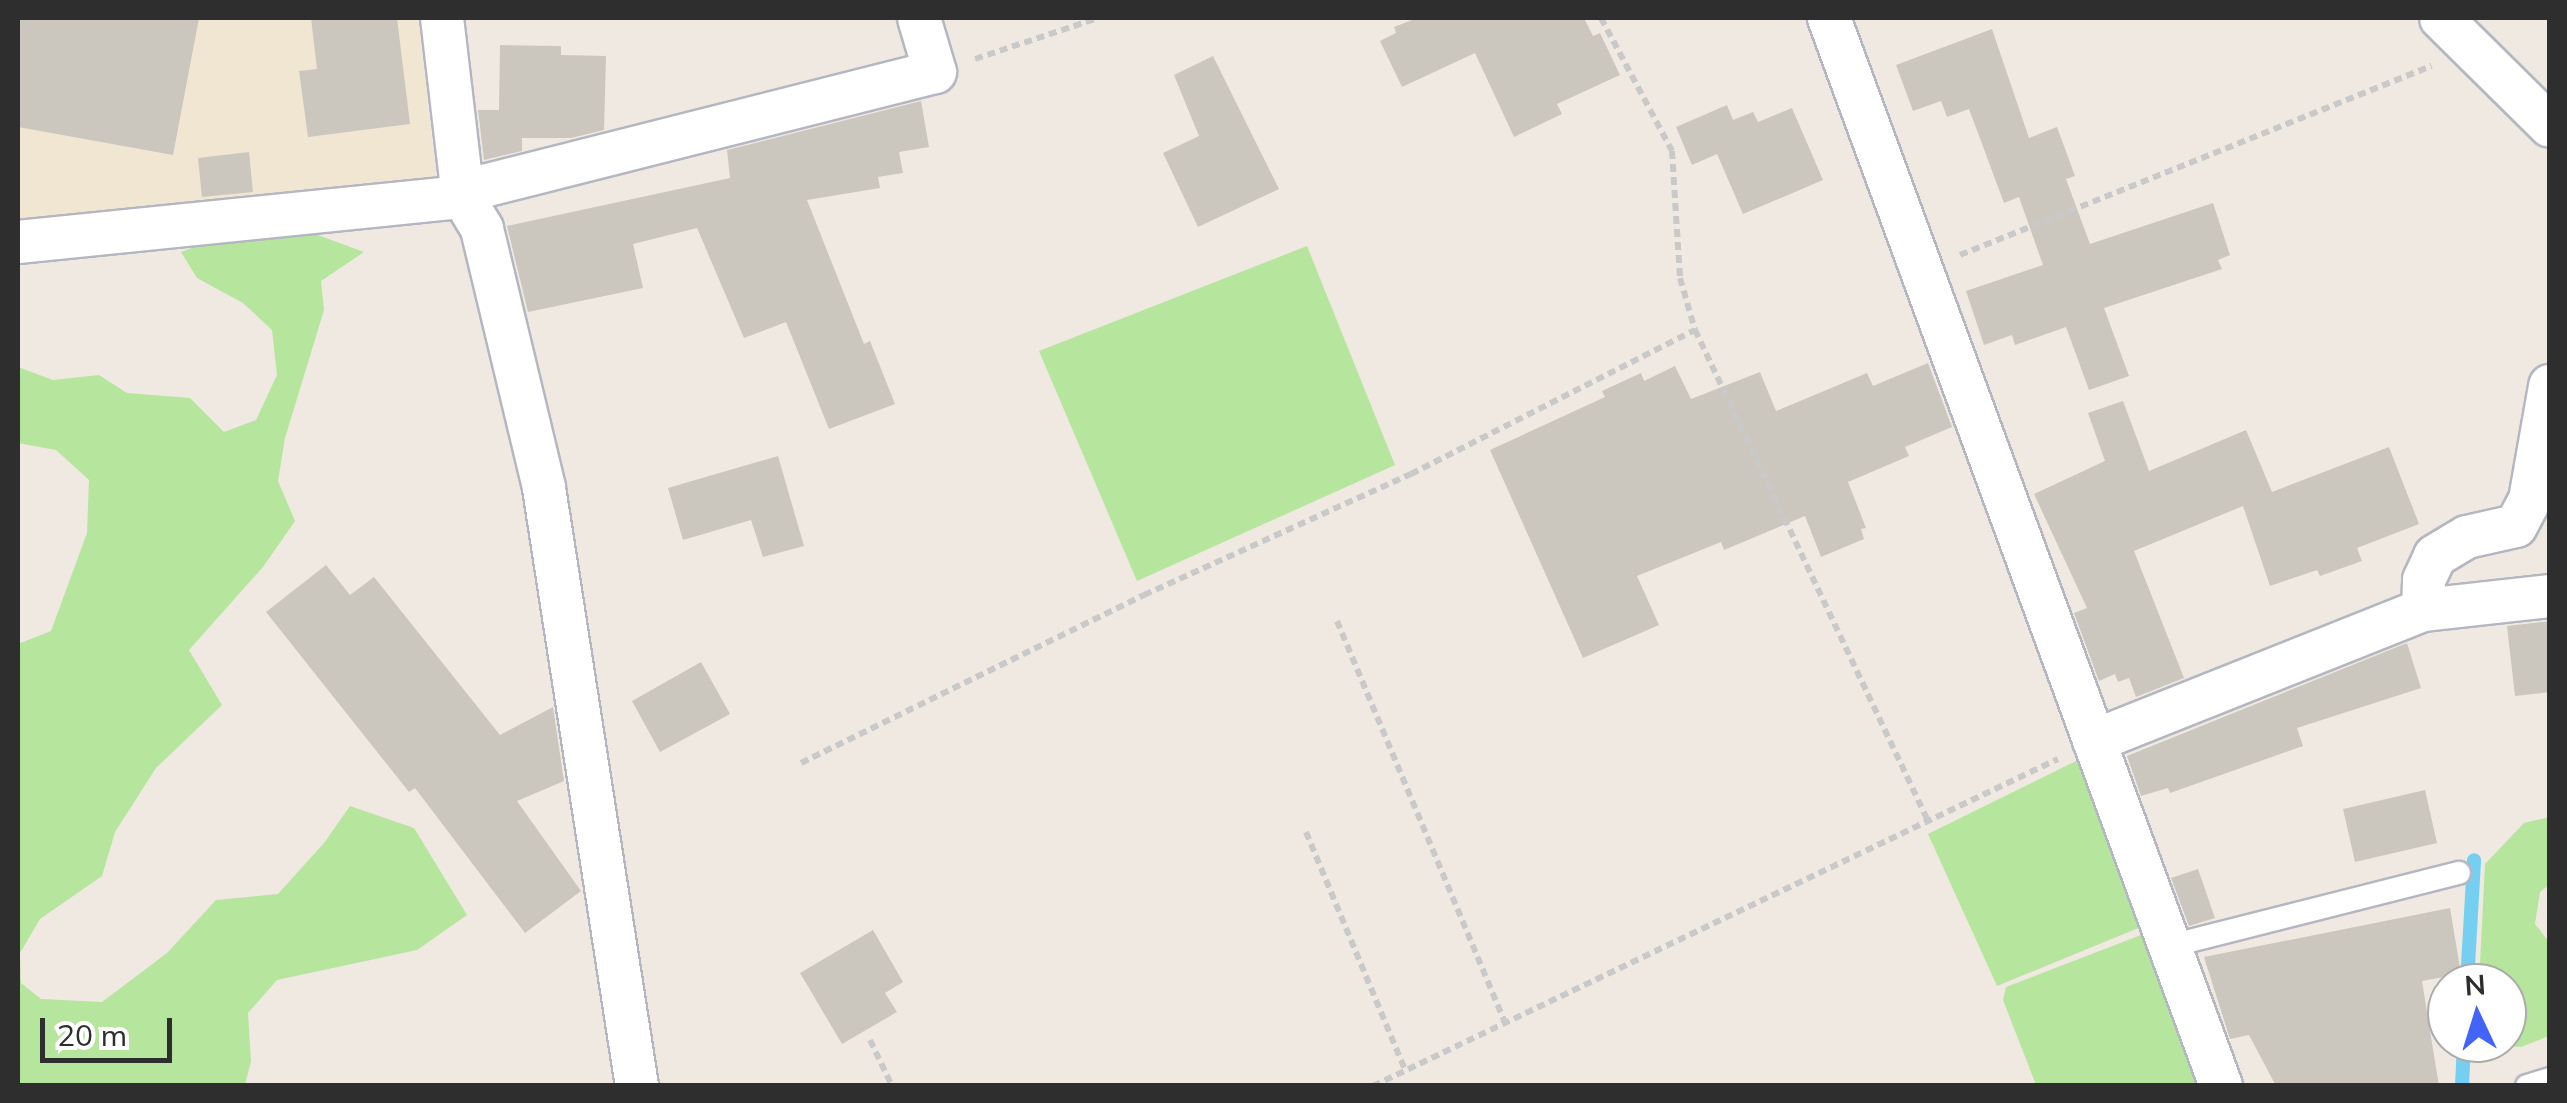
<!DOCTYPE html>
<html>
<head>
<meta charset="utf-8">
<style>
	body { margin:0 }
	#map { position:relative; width:2567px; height:1103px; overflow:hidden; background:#efe9e1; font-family:Mulish,sans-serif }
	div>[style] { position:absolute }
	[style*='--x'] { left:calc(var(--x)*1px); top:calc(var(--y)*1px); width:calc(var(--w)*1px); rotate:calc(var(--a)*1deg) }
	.education>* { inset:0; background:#f0e6d1 }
	.green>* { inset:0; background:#b6e59e }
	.stream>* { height:14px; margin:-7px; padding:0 7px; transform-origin:7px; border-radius:7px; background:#75cff0 }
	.building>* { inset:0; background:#cbc7bf }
	.path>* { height:6px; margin-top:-3px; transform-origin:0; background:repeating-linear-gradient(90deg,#c9c9c9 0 8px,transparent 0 13px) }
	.roads { filter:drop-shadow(2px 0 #b4b7c1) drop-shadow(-2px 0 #b4b7c1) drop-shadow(0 2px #b4b7c1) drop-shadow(0 -2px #b4b7c1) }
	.lane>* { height:22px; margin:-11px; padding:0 11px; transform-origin:11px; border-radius:11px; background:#fff }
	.street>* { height:42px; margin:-21px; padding:0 21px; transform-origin:21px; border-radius:21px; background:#fff }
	span { translate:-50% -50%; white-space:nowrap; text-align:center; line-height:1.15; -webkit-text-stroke:9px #fff; paint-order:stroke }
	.frame { position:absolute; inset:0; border:20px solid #2e2e2e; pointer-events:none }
	.north { position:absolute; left:2427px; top:963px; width:100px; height:100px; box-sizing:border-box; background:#fff; border:2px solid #ababab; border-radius:50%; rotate:356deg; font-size:28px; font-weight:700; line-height:40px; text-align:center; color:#2e2e2e }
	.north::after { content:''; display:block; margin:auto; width:35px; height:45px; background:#4264fb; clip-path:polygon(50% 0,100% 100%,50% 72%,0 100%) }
	.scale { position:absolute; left:40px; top:1018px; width:132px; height:45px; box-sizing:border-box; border:5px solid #2e2e2e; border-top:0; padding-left:12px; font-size:30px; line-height:35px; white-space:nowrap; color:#2e2e2e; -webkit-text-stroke:8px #fff; paint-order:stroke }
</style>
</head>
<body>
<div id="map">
	<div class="education">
		<div style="clip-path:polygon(18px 18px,418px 18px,436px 180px,18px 229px)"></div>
	</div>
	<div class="green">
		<div style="clip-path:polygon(241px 229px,304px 230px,364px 252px,321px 281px,324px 310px,285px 438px,278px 481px,295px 521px,263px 567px,189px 650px,222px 705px,156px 768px,115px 832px,102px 876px,40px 919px,20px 953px,21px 983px,41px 999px,102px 1002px,167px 953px,216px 900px,278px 894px,324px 843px,350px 806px,414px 828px,467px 915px,417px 950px,277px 980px,248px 1013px,251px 1061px,245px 1085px,18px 1085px,18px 644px,51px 631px,87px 533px,89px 480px,56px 450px,18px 443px,18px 367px,53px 380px,99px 375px,127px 393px,190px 398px,224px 432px,256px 420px,277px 375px,272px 330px,243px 303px,197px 278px,181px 252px)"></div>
		<div style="clip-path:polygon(1307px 246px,1395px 465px,1137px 581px,1039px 351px)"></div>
		<div style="clip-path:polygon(2078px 760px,2148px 924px,1997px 986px,1928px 834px)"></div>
		<div style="clip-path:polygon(2549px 817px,2549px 885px,2540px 892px,2535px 924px,2549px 942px,2549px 1036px,2521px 1047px,2505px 1046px,2507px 983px,2479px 983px,2485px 864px,2524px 823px)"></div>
		<div style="clip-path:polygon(2154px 930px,2206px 1085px,2036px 1085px,2003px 1000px,2006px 987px)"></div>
	</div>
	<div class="stream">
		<div style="--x:2467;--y:983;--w:123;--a:-86.7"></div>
		<div style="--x:2462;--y:1086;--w:43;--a:-87.3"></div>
	</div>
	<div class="building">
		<div style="clip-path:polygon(18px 18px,199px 18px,173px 155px,18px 127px)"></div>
		<div style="clip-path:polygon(311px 18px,397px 18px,410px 124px,308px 137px,299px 71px,317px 69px)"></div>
		<div style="clip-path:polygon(1417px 18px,1584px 18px,1593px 36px,1600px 33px,1620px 75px,1557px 104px,1562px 114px,1514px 137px,1475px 53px,1402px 87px,1380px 41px,1396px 33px,1394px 27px)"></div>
		<div style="clip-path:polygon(1992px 29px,2029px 138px,2057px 127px,2075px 176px,2066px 179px,2090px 244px,2213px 203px,2230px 255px,2218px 260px,2222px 269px,2104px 308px,2129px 376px,2089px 390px,2066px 327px,2015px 345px,2012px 335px,1984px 345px,1966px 291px,2043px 265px,2019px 197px,2004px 203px,1969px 109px,1947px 117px,1941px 101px,1913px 111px,1896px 65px)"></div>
		<div style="clip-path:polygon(500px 45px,561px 46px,561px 55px,606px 56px,604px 130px,571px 138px,522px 138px,522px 151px,484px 160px,478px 110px,499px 110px)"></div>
		<div style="clip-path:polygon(1213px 56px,1279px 189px,1198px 227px,1163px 153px,1199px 136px,1174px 75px)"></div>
		<div style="clip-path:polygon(921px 101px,929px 147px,899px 152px,903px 173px,878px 177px,880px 188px,807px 200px,864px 344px,870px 341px,895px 404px,829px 429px,786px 322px,744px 338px,697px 228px,633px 244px,643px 288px,528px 312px,507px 226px,730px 178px,727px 150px)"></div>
		<div style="clip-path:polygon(1727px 105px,1733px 120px,1753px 112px,1758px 122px,1792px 108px,1823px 180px,1743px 214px,1717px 154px,1692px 165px,1676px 127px)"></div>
		<div style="clip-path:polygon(249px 152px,253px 192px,202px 197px,198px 158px)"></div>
		<div style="clip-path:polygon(1928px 363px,1952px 427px,1905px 447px,1909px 456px,1848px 482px,1866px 528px,1861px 529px,1864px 539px,1821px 557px,1805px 516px,1724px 550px,1721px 542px,1637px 576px,1659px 625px,1583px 658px,1490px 450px,1605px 397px,1602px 391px,1641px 373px,1644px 381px,1675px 366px,1691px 399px,1760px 372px,1776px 411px,1867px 373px,1873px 386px)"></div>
		<div style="clip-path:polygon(2123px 401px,2149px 471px,2246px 430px,2272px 492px,2389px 447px,2419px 524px,2357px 548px,2362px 561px,2320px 576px,2317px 570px,2270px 586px,2243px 506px,2134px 551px,2184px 678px,2136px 697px,2129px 678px,2118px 682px,2115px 674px,2099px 681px,2074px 613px,2087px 608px,2034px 494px,2105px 461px,2088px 413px)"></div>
		<div style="clip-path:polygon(778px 456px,804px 546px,763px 557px,751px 520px,683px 540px,668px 488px)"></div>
		<div style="clip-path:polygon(326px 565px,350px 595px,374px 577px,500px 735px,553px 707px,564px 781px,517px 801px,581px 891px,525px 933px,415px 788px,409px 792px,266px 612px)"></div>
		<div style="clip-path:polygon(2550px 621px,2550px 692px,2515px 696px,2507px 626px)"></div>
		<div style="clip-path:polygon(2407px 643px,2421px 688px,2297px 728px,2303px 746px,2170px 793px,2168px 788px,2141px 796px,2127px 756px)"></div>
		<div style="clip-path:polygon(701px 662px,730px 714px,660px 752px,632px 701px)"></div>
		<div style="clip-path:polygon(2425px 790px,2437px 843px,2355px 862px,2343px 809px)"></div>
		<div style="clip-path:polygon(2198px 869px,2215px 918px,2189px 926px,2171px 878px)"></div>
		<div style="clip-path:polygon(2450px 908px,2461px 974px,2422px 981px,2439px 1086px,2276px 1086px,2249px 1035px,2230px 1039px,2204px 957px)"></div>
		<div style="clip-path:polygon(873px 930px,903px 982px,885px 993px,897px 1012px,842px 1044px,800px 973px)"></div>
	</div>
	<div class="path">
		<div style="--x:1601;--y:18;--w:151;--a:61.9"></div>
		<div style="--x:1672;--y:151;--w:127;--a:86.4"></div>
		<div style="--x:1680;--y:278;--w:54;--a:73.9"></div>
		<div style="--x:1695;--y:330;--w:543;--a:64.61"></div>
		<div style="--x:975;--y:59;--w:130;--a:-18.4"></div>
		<div style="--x:1960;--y:255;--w:508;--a:-21.86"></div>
		<div style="--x:1337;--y:621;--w:435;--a:67.3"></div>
		<div style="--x:801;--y:763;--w:382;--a:-26.1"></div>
		<div style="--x:1144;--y:595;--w:293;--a:-24.4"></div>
		<div style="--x:1411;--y:474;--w:318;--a:-26.9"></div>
		<div style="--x:1306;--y:832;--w:258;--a:67.4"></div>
		<div style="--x:870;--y:1040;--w:51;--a:64.4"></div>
		<div style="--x:1373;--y:1086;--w:759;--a:-25.52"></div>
	</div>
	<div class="roads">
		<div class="lane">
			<div style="--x:2170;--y:946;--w:298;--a:-14.2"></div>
			<div style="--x:2527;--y:1086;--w:24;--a:-17"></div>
		</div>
		<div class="street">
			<div style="--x:442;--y:18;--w:180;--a:83.3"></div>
			<div style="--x:463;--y:197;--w:37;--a:59"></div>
			<div style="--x:482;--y:229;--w:266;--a:76.5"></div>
			<div style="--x:544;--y:488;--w:605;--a:81.16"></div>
			<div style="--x:1829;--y:18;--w:1138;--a:69.84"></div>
			<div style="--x:2441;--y:18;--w:153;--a:44.7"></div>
			<div style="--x:18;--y:242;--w:447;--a:-5.8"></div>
			<div style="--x:463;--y:197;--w:24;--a:-28"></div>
			<div style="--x:484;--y:186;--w:465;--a:-14.2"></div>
			<div style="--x:935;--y:72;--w:56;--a:-106.5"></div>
			<div style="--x:2423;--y:610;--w:128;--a:-6.3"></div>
			<div style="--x:2094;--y:741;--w:354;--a:-21.7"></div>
			<div style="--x:2423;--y:610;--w:30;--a:-88"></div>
			<div style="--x:2424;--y:580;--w:26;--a:-65"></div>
			<div style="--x:2435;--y:556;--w:37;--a:-31"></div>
			<div style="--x:2467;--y:537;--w:50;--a:-12.7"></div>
			<div style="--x:2516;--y:526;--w:30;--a:-62"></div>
			<div style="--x:2530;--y:500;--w:116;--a:-80"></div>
		</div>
	</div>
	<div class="frame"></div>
	<div class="north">N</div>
	<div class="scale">20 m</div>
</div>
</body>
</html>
